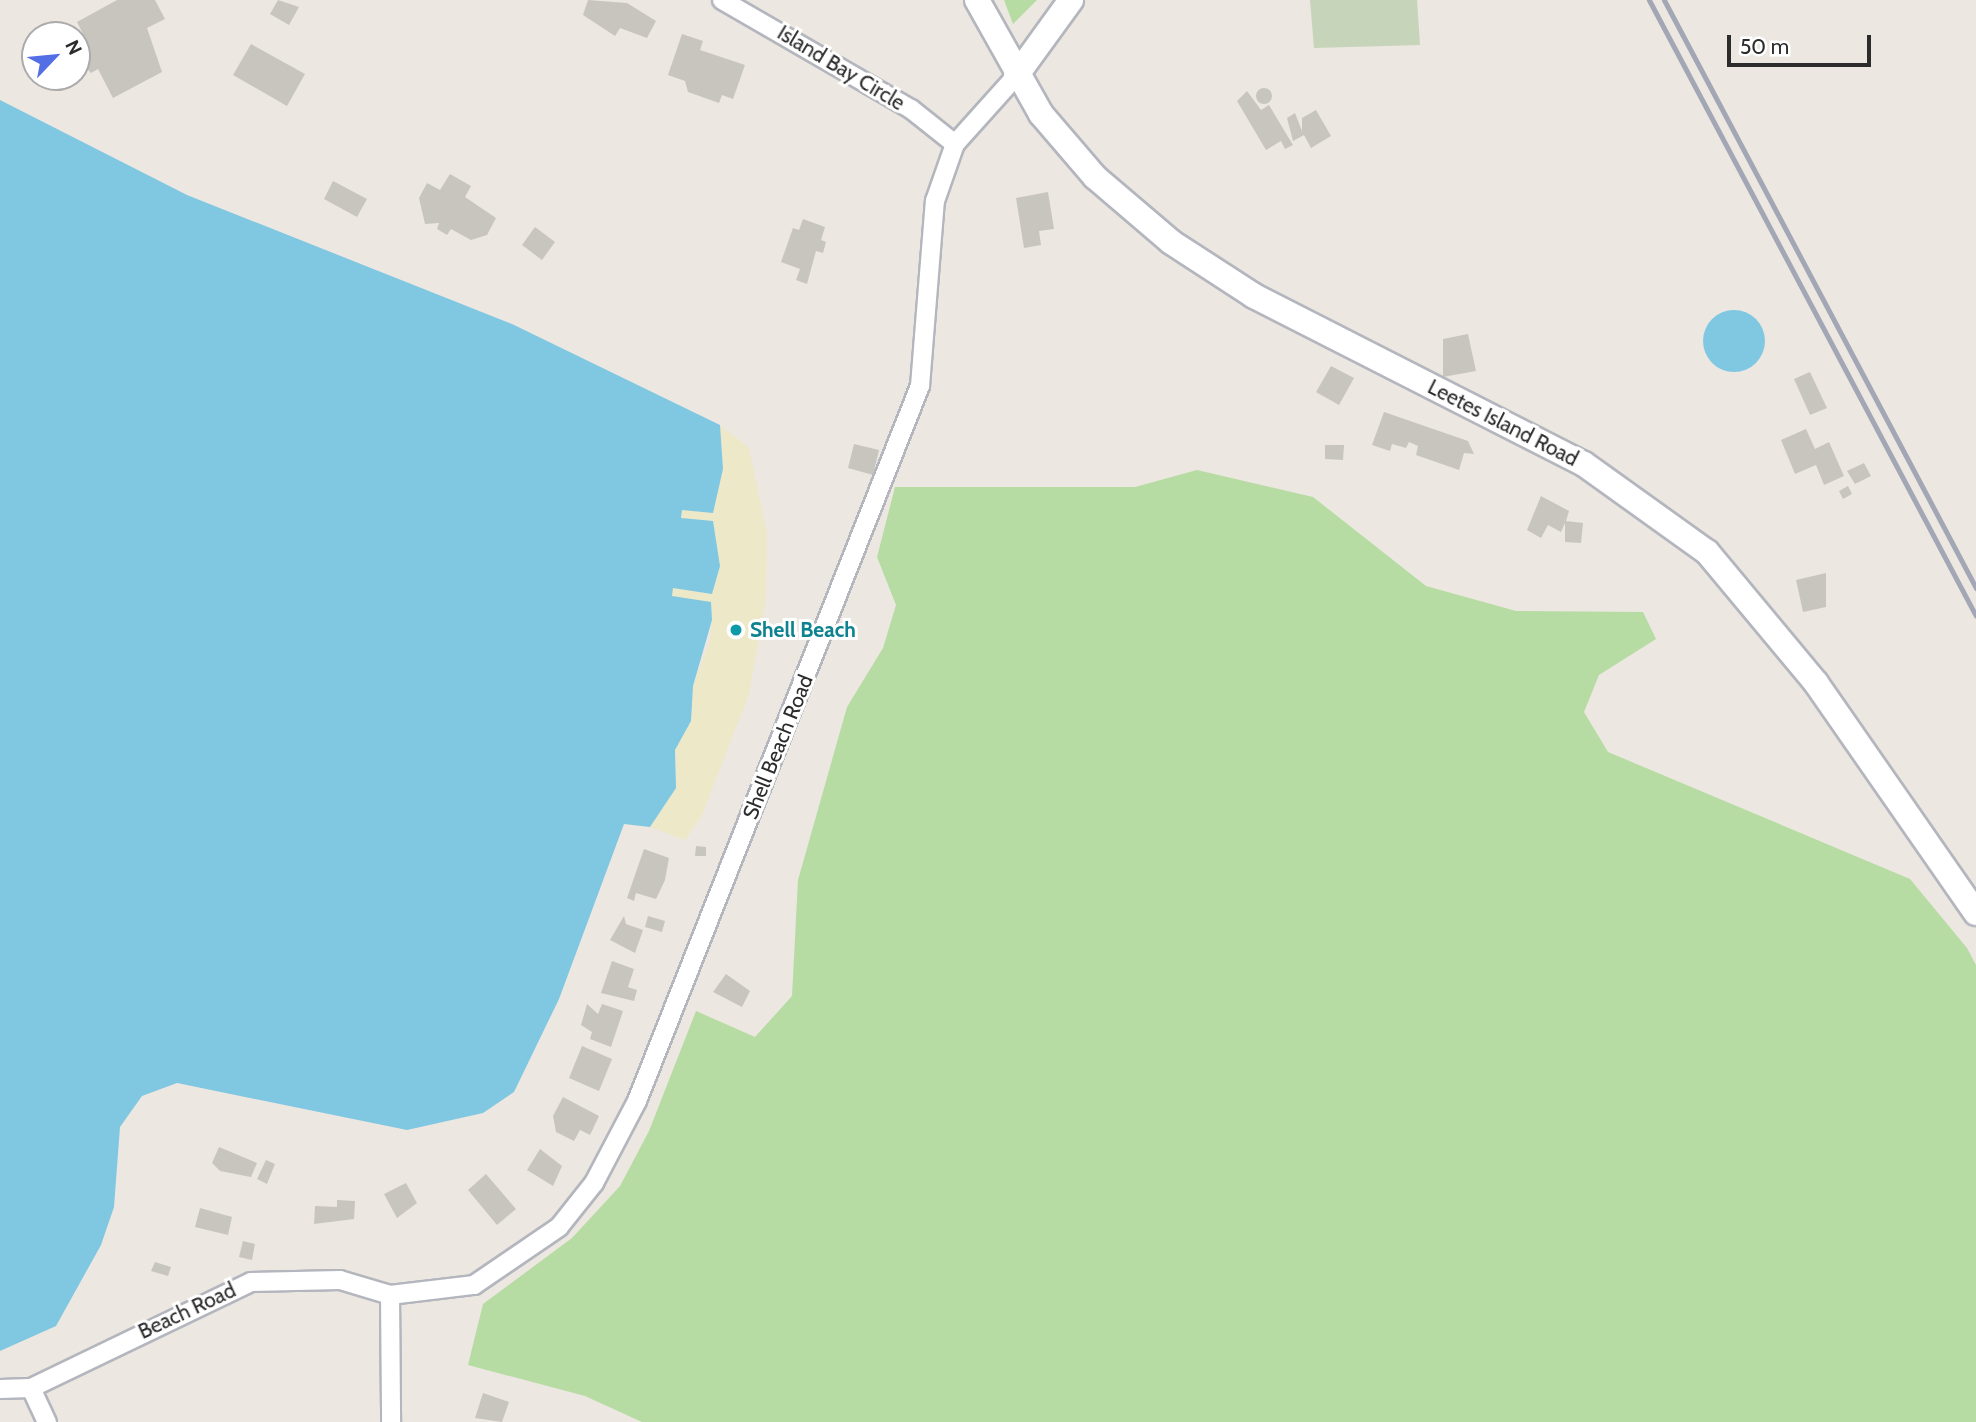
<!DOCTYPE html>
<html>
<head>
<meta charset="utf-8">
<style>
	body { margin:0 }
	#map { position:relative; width:1976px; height:1422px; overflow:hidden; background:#ece7e0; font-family:Cabin,sans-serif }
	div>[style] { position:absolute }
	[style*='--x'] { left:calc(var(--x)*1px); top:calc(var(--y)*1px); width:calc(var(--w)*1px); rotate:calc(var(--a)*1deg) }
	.green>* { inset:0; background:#b6dca3 }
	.sand>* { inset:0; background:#ede8c8 }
	.cemetery>* { inset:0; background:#c6d4ba }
	.water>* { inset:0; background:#80c7e2 }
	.round { border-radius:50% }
	.building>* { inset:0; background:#c8c5bf }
	.roads { filter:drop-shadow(2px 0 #b4b6be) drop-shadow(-2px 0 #b4b6be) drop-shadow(0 2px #b4b6be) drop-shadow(0 -2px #b4b6be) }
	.street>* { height:18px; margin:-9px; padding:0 9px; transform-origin:9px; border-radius:9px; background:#fff }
	.secondary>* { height:24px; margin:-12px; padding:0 12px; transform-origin:12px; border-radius:12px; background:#fff }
	.rail>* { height:5px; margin:-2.5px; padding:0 2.5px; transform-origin:2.5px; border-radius:2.5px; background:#a3a6b4 }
	.dots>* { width:19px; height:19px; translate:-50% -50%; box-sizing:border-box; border:4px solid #fff; border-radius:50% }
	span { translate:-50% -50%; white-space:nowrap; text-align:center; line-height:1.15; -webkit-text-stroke:6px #fff; paint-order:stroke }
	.street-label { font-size:21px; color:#2c2c2c }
	.culture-label { font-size:21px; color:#0d838f; font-weight:700 }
	.left { translate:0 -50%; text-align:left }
	.north { position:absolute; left:21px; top:21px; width:70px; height:70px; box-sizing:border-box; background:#fff; border:2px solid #ababab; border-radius:50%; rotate:64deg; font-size:19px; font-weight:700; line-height:28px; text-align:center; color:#2c2c2c }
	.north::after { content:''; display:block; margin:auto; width:24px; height:32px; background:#546ee6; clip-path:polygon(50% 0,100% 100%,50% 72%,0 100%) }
	.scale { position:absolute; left:1727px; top:35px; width:144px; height:32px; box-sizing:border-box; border:4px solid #2c2c2c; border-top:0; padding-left:9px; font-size:21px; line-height:24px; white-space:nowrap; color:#2c2c2c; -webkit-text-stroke:5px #fff; paint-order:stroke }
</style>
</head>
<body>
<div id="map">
	<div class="green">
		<div style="clip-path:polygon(1004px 0,1037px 0,1013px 24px)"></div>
		<div style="clip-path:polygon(1197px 470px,1313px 497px,1426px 586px,1516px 611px,1643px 612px,1656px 639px,1599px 675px,1584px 712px,1608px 752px,1910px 879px,1967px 948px,1976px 965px,1976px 1422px,642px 1422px,585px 1396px,468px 1365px,483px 1304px,572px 1238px,620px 1186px,649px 1131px,696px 1011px,755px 1037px,792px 996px,798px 880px,847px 707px,883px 648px,896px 605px,877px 557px,895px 487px,1135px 487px)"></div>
	</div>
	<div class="sand">
		<div style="clip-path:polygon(720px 425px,749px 448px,767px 534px,766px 598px,749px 694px,702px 815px,685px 840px,650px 827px,676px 788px,675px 750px,691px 721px,693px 686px,710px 640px,712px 620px,672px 596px,673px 587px,712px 593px,720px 566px,681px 518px,682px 510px,712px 513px,723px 469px)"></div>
	</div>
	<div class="cemetery">
		<div style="clip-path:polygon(1310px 0,1417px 0,1420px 45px,1314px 48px)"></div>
	</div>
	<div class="water">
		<div style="clip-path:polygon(0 100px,187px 195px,512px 324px,720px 425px,723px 469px,713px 513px,682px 510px,681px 518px,713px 521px,720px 566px,712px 594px,673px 588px,672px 596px,711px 602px,712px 620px,693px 686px,691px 721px,675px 750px,676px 788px,650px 827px,624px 824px,559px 999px,514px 1092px,483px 1113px,407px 1130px,177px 1083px,142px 1096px,120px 1127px,114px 1207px,101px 1245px,56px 1326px,0 1351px)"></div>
		<div class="round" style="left:1703px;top:310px;width:62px;height:62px"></div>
	</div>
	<div class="building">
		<div style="clip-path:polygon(117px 0,155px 0,165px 19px,147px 28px,162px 72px,113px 98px,98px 69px,91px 73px,77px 58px,87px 42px,77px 22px)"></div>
		<div style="clip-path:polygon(278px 0,299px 7px,289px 25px,270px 14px)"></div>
		<div style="clip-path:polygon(588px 0,627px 3px,656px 21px,647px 38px,620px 28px,615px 36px,583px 15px)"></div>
		<div style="clip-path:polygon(682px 34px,703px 41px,700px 50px,745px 65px,733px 99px,722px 95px,719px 103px,688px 92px,685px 81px,668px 75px)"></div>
		<div style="clip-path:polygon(251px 44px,305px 74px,287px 106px,233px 75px)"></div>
		<div class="round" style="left:1256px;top:88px;width:16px;height:16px"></div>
		<div style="clip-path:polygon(1247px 91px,1261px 110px,1269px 105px,1293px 145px,1285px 149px,1281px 141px,1266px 150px,1237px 101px)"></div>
		<div style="clip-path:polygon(1316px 110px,1331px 136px,1311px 148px,1304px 135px,1293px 141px,1287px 118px,1295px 113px,1302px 131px,1302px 118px)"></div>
		<div style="clip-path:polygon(450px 174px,471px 186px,465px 197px,496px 218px,487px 235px,471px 240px,451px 229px,447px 235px,437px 229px,439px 223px,425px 224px,419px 198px,427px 183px,440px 190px)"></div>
		<div style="clip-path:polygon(333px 181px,367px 199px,357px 217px,324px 199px)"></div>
		<div style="clip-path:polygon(1048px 192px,1054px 229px,1039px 231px,1041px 245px,1024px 248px,1016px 198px)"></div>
		<div style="clip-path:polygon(803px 219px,825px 227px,821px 240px,826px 242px,823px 253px,816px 251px,807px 284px,796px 280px,800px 269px,781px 262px,793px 228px,799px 230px)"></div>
		<div style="clip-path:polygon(535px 227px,555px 242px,542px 260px,522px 245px)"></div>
		<div style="clip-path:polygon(1468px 334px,1476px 371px,1443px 377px,1443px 339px)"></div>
		<div style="clip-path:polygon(1331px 366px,1354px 378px,1339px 405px,1316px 392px)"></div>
		<div style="clip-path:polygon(1810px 372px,1827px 408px,1810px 415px,1794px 379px)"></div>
		<div style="clip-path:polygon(1384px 412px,1468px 441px,1474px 454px,1464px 453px,1459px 470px,1416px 455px,1418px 446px,1409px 442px,1406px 448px,1392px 444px,1390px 451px,1372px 445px)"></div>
		<div style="clip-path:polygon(1806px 429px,1815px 449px,1829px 442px,1844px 476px,1824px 485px,1816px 465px,1795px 474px,1781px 440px)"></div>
		<div style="clip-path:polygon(854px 444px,879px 450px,873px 475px,848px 468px)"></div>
		<div style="clip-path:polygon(1325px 445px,1344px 445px,1343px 460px,1325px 459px)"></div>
		<div style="clip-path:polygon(1864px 463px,1871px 476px,1855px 484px,1847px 471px)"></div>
		<div style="clip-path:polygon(1848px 486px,1852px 494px,1843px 499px,1839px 491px)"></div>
		<div style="clip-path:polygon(1541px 496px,1569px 511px,1566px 521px,1583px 523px,1581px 543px,1565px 542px,1565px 523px,1561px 532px,1548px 525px,1541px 538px,1527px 530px)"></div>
		<div style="clip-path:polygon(1826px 573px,1826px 607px,1803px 612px,1796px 580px)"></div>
		<div style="clip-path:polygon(696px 846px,706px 847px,706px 856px,695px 856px)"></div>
		<div style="clip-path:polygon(644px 849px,669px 858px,665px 880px,656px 899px,636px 893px,634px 901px,627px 898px)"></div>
		<div style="clip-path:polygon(624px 916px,626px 924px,643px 930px,635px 953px,610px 940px)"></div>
		<div style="clip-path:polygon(648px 916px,665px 921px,662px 932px,645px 927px)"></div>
		<div style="clip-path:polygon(612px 961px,634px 969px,628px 987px,637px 990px,634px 1001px,601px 993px)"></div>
		<div style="clip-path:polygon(726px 974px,750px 991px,742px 1007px,713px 992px)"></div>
		<div style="clip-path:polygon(587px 1004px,598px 1014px,602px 1004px,623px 1011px,611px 1047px,590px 1039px,592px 1032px,581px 1025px)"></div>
		<div style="clip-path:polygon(582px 1046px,612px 1059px,599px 1091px,569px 1078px)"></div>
		<div style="clip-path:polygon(563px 1097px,599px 1116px,590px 1135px,580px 1130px,574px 1141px,556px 1132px,553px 1116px)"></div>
		<div style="clip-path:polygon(219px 1147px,257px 1163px,251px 1177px,220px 1171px,212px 1163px)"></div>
		<div style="clip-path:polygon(540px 1149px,562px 1166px,553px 1186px,527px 1170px)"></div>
		<div style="clip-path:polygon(266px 1160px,275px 1164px,267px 1184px,257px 1179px)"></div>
		<div style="clip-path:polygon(486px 1174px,516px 1209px,497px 1225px,468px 1190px)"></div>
		<div style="clip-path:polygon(406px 1183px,417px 1203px,397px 1218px,384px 1194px)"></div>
		<div style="clip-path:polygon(337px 1200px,355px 1201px,354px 1219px,314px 1224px,315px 1206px,337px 1207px)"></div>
		<div style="clip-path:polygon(200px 1208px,232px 1217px,228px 1235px,195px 1227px)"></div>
		<div style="clip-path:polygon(243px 1241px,255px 1244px,252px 1260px,239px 1257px)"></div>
		<div style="clip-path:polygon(155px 1262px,171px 1267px,168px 1276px,151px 1271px)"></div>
		<div style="clip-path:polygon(483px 1393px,509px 1402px,502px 1422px,475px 1418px)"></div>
	</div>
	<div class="roads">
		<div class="street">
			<div style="--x:722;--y:0;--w:218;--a:30"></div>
			<div style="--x:911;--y:109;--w:56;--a:38.5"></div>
			<div style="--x:390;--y:1295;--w:127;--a:89.5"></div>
			<div style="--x:31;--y:1388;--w:38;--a:65"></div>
			<div style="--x:0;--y:1389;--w:31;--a:-2"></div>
			<div style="--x:31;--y:1388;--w:244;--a:-25.7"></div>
			<div style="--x:251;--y:1282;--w:89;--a:-1.3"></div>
			<div style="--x:340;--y:1280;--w:52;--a:16.7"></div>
			<div style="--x:390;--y:1295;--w:85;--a:-6.8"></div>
			<div style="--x:474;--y:1285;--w:103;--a:-34.3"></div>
			<div style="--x:559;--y:1227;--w:56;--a:-51.5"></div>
			<div style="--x:594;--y:1183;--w:93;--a:-62.3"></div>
			<div style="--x:637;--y:1101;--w:769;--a:-68.41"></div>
			<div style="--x:920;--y:386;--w:186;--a:-85.4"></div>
			<div style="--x:935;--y:201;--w:60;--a:-70.7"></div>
			<div style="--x:955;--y:144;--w:91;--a:-48.1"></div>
		</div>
		<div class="secondary">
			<div style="--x:977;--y:0;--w:131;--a:60.7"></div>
			<div style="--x:1041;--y:114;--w:83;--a:49.4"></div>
			<div style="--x:1095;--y:177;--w:100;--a:40.5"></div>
			<div style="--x:1171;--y:242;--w:99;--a:33"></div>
			<div style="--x:1254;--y:296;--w:370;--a:27"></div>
			<div style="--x:1584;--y:464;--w:151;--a:35.6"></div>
			<div style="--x:1707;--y:552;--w:170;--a:50.2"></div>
			<div style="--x:1816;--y:683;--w:280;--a:55.2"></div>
			<div style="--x:1016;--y:76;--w:94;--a:-54.1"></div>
		</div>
	</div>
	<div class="rail">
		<div style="--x:1649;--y:0;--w:697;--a:62.04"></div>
		<div style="--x:1664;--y:0;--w:666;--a:62.05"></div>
	</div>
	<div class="dots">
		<div style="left:736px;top:630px;background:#0f9aa8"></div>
	</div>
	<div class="street-label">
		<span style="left:841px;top:68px;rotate:31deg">Island Bay Circle</span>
		<span style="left:1503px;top:423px;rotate:27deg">Leetes Island Road</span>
		<span style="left:778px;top:747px;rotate:-68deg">Shell Beach Road</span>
		<span style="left:187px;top:1311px;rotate:-25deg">Beach Road</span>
	</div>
	<div class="culture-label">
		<span class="left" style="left:750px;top:630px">Shell Beach</span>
	</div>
	<div class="north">N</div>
	<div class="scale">50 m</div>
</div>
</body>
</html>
